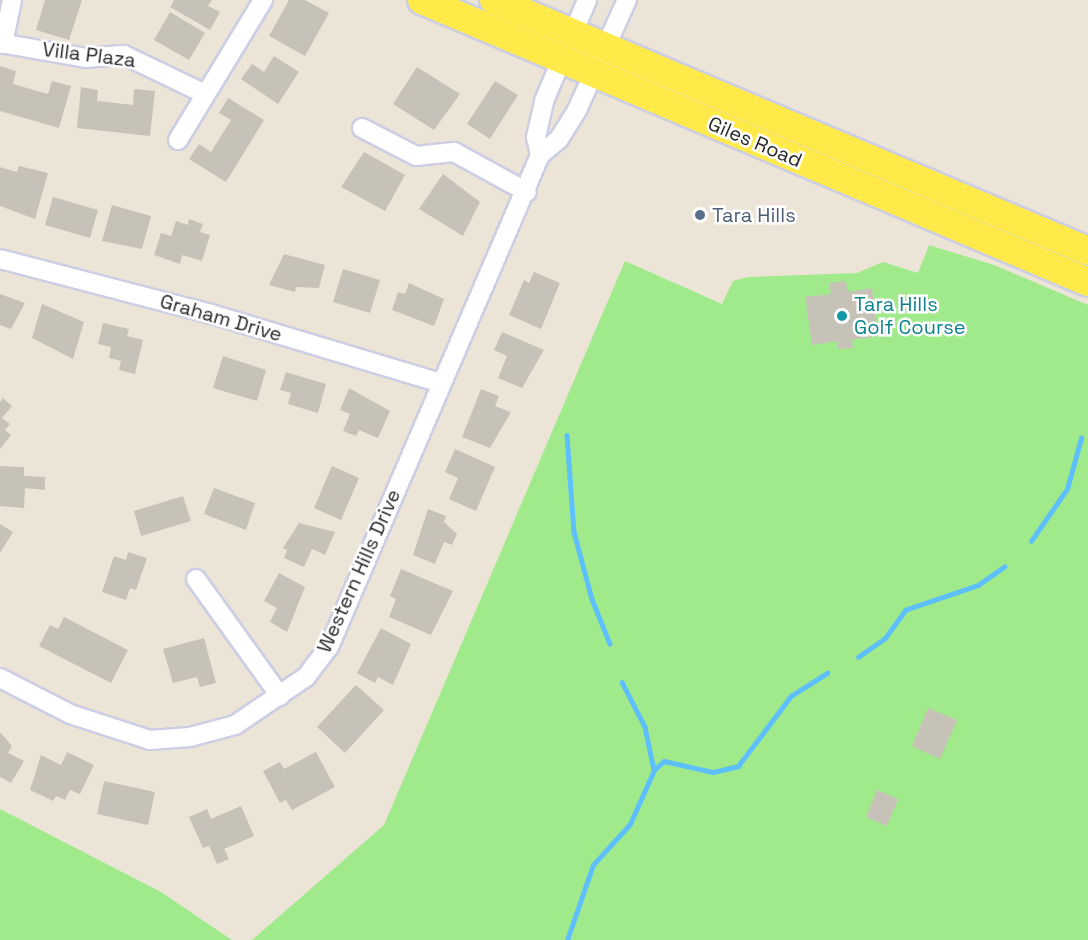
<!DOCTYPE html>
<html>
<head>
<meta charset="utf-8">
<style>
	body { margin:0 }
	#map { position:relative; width:1088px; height:940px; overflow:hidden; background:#ece5d7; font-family:"Space Grotesk",sans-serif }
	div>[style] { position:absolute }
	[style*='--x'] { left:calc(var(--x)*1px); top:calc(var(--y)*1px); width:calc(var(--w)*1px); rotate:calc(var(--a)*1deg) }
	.green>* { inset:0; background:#a1ea8c }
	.stream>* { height:4.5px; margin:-2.25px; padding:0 2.25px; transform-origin:2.25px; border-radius:2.25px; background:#5dbffb }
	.building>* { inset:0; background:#c7c2b7 }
	.roads { filter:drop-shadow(2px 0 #cccee3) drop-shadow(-2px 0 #cccee3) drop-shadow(0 2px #cccee3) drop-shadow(0 -2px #cccee3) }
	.minor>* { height:18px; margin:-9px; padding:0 9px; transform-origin:9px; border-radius:9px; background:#fff }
	.primary>* { height:28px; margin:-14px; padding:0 14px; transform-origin:14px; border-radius:14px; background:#ffea49 }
	.dots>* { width:16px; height:16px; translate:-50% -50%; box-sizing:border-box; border:3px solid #fff; border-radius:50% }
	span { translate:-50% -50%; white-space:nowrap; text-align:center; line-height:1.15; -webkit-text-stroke:5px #fff; paint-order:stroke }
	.street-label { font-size:20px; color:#282828 }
	.service-label { font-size:20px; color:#4e5e75 }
	.left { translate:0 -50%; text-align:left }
	.culture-label { font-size:20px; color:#0d838f }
</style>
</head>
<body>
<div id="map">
	<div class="green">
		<div style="clip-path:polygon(929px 245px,994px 265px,1088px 305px,1088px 940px,252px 940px,384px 825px,625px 261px,722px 304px,733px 281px,748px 277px,857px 273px,883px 262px,918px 273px)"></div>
		<div style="clip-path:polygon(0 809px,161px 892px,232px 940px,0 940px)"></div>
	</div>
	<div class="stream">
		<div style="--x:567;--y:435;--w:97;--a:85.9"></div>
		<div style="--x:574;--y:532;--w:69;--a:75"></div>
		<div style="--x:592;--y:599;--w:48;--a:68.2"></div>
		<div style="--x:1031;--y:541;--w:63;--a:-55.3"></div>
		<div style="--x:1067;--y:489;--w:53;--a:-74.6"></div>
		<div style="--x:858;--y:657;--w:33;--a:-35"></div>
		<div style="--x:885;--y:638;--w:34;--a:-54"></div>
		<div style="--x:905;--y:610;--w:77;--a:-18.9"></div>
		<div style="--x:978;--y:585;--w:32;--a:-35"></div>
		<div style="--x:622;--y:682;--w:51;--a:62.9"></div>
		<div style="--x:645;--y:727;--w:44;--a:78.2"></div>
		<div style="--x:567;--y:940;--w:79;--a:-70.9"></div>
		<div style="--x:593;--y:865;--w:55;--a:-47.9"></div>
		<div style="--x:630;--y:824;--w:59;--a:-66"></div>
		<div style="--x:654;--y:770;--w:13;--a:-42"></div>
		<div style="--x:664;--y:761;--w:50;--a:12.7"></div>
		<div style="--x:713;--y:772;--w:26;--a:-13"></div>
		<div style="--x:738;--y:766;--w:88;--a:-52.9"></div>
		<div style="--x:791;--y:696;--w:43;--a:-32.6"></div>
	</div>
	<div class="building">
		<div style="clip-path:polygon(45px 0,82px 0,69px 40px,36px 30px)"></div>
		<div style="clip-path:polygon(174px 0,212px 0,208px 6px,220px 12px,210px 30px,170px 7px)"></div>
		<div style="clip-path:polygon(289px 0,305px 0,329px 13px,305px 56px,269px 36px)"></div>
		<div style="clip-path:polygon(170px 12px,205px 33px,189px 60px,154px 40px)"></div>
		<div style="clip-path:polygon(274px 56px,299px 72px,278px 104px,241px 79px,252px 64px,264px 72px)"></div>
		<div style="clip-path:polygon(0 66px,16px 71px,13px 84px,48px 94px,52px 81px,71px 86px,59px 128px,0 111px)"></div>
		<div style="clip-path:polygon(417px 67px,460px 94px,434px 130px,393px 104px)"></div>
		<div style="clip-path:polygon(495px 81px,518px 95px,490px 139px,467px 124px)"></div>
		<div style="clip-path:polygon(81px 87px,98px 90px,97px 101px,133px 105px,134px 89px,155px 91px,150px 136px,77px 128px)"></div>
		<div style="clip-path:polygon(228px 98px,264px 120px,226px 182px,189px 159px,199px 144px,211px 152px,231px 120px,219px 113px)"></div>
		<div style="clip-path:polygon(364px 152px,405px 175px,385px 211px,341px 187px)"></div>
		<div style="clip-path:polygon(19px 166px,48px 173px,35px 219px,0 206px,0 167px,17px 172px)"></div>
		<div style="clip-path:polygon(443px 174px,480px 202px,463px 236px,419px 209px)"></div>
		<div style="clip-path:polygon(53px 197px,98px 210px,90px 238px,45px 225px)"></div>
		<div style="clip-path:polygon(112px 205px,151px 216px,142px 249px,102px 241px)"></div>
		<div style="clip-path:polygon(189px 219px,203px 224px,200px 232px,210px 235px,202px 261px,182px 255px,180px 264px,154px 255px,161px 233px,171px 236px,176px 221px,188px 225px)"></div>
		<div style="clip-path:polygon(284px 254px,325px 265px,319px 288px,296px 287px,295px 292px,269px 285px)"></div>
		<div style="clip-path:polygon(343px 269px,380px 280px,370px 313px,333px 302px)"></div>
		<div style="clip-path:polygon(534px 272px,560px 283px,541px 329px,509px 315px,524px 280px,529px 283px)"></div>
		<div style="clip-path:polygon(846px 281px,847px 292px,872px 288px,878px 336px,852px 340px,853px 348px,838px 349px,838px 341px,812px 345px,805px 297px,831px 294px,829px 283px)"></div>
		<div style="clip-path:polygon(409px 283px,444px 299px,434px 326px,392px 310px,398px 292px,405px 294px)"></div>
		<div style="clip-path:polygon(0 294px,25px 303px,11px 329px,0 325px)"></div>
		<div style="clip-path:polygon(42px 304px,84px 322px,73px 359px,32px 338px)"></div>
		<div style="clip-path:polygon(103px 323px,129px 329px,127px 336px,143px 340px,135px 374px,119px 370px,121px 361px,109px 358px,111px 347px,98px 344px)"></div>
		<div style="clip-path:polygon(502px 332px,544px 350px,522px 388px,498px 378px,507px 356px,494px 350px)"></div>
		<div style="clip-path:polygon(223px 356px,266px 370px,257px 401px,213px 388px)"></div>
		<div style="clip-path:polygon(286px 372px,326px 384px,318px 413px,288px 404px,291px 393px,280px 390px)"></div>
		<div style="clip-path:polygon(349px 388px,390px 411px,378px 438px,359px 430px,356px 436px,343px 431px,350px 414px,340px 410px)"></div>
		<div style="clip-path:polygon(481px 389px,499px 396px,495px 406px,511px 412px,490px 448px,462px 437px)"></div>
		<div style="clip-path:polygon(3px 398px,12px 406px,2px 418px,10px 424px,5px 430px,11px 435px,0 449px,0 402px)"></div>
		<div style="clip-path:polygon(455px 449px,495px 467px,476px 511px,449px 499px,458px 478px,445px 472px)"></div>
		<div style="clip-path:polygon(0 466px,24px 467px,24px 476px,45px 477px,45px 490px,25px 488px,24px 508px,0 506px)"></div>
		<div style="clip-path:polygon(332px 466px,359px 478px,341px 520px,314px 508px)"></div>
		<div style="clip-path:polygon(214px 488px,255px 503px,246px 530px,204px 514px)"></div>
		<div style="clip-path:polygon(183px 496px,191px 521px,141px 536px,134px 511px)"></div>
		<div style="clip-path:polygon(428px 509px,446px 516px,444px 522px,457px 534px,452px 545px,444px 542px,435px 564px,413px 555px)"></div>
		<div style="clip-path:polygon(299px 523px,335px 532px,325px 555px,312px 549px,304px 567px,284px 558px,287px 550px,283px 548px)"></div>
		<div style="clip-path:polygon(0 524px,13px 532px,0 553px)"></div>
		<div style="clip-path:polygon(128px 552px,147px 558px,136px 590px,130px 588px,126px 600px,102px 592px,114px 556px,126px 560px)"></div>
		<div style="clip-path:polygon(401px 569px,453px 591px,431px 635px,389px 617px,396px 599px,390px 596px)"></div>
		<div style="clip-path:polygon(279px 573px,305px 587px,287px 632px,270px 622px,277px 608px,264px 601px)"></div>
		<div style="clip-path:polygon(64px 617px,128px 650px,111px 683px,39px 646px,50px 625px,58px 629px)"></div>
		<div style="clip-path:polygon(381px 628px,411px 644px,393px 685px,378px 677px,375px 683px,357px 673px)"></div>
		<div style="clip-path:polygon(204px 638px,216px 683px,200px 687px,197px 677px,173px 683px,163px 649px)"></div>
		<div style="clip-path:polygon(356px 685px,384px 710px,345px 753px,317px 727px)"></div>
		<div style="clip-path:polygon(928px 708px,957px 720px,940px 759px,912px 746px)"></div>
		<div style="clip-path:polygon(0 732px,12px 746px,8px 753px,24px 761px,11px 783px,0 777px)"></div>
		<div style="clip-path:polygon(67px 752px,94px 765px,80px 794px,70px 790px,65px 800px,56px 796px,53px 801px,30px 790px,41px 755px,61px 765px)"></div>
		<div style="clip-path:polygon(316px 752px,335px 787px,292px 810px,286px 800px,280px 803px,263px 771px,280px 762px,284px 769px)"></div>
		<div style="clip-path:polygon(104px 781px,155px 792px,148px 825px,97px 814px)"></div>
		<div style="clip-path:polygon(877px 790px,898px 799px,887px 826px,866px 817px)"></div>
		<div style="clip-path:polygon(241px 806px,254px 836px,224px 849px,229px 859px,217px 864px,209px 846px,203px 848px,189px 817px,207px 809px,211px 819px)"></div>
	</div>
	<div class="roads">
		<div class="minor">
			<div style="--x:0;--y:43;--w:87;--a:9.9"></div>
			<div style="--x:86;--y:58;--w:38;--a:-5"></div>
			<div style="--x:124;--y:55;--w:88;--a:25.7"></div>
			<div style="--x:3;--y:44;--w:45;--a:-78.4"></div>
			<div style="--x:362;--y:128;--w:61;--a:27.4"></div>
			<div style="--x:416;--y:156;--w:38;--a:-6"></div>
			<div style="--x:454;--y:152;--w:83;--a:28.7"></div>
			<div style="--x:178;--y:140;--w:164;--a:-58.7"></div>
			<div style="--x:540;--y:155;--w:18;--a:-103"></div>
			<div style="--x:536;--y:137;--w:37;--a:-77"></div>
			<div style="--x:544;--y:101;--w:110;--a:-66.9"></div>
			<div style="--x:0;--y:259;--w:218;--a:14.6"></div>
			<div style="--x:211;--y:314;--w:240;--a:16.7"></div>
			<div style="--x:196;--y:579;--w:144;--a:54.3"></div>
			<div style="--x:0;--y:678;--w:79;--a:27.2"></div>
			<div style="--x:70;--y:714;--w:84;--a:18"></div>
			<div style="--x:150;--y:740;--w:40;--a:-4.3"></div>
			<div style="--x:190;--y:737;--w:47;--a:-14.9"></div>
			<div style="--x:235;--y:725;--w:86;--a:-34.1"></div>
			<div style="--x:306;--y:677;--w:38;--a:-53"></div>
			<div style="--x:329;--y:647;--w:535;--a:-66.79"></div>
			<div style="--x:540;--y:155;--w:25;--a:-40"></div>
			<div style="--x:559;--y:139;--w:34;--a:-58"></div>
			<div style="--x:577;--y:110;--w:121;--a:-65.6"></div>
		</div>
		<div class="primary">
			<div style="--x:422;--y:0;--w:723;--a:22.95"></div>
			<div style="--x:494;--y:0;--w:645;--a:22.91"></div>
		</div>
	</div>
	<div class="dots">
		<div style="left:700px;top:215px;background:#5c6f8a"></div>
		<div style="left:842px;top:316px;background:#0f9aa8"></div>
	</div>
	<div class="street-label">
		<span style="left:89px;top:55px;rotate:7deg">Villa Plaza</span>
		<span style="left:755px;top:142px;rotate:23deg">Giles Road</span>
		<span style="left:221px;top:318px;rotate:16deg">Graham Drive</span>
		<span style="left:359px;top:571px;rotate:-66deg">Western Hills Drive</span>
	</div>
	<div class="service-label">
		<span class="left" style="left:712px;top:215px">Tara Hills</span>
	</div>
	<div class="culture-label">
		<span class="left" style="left:854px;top:316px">Tara Hills<br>Golf Course</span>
	</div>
</div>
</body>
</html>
